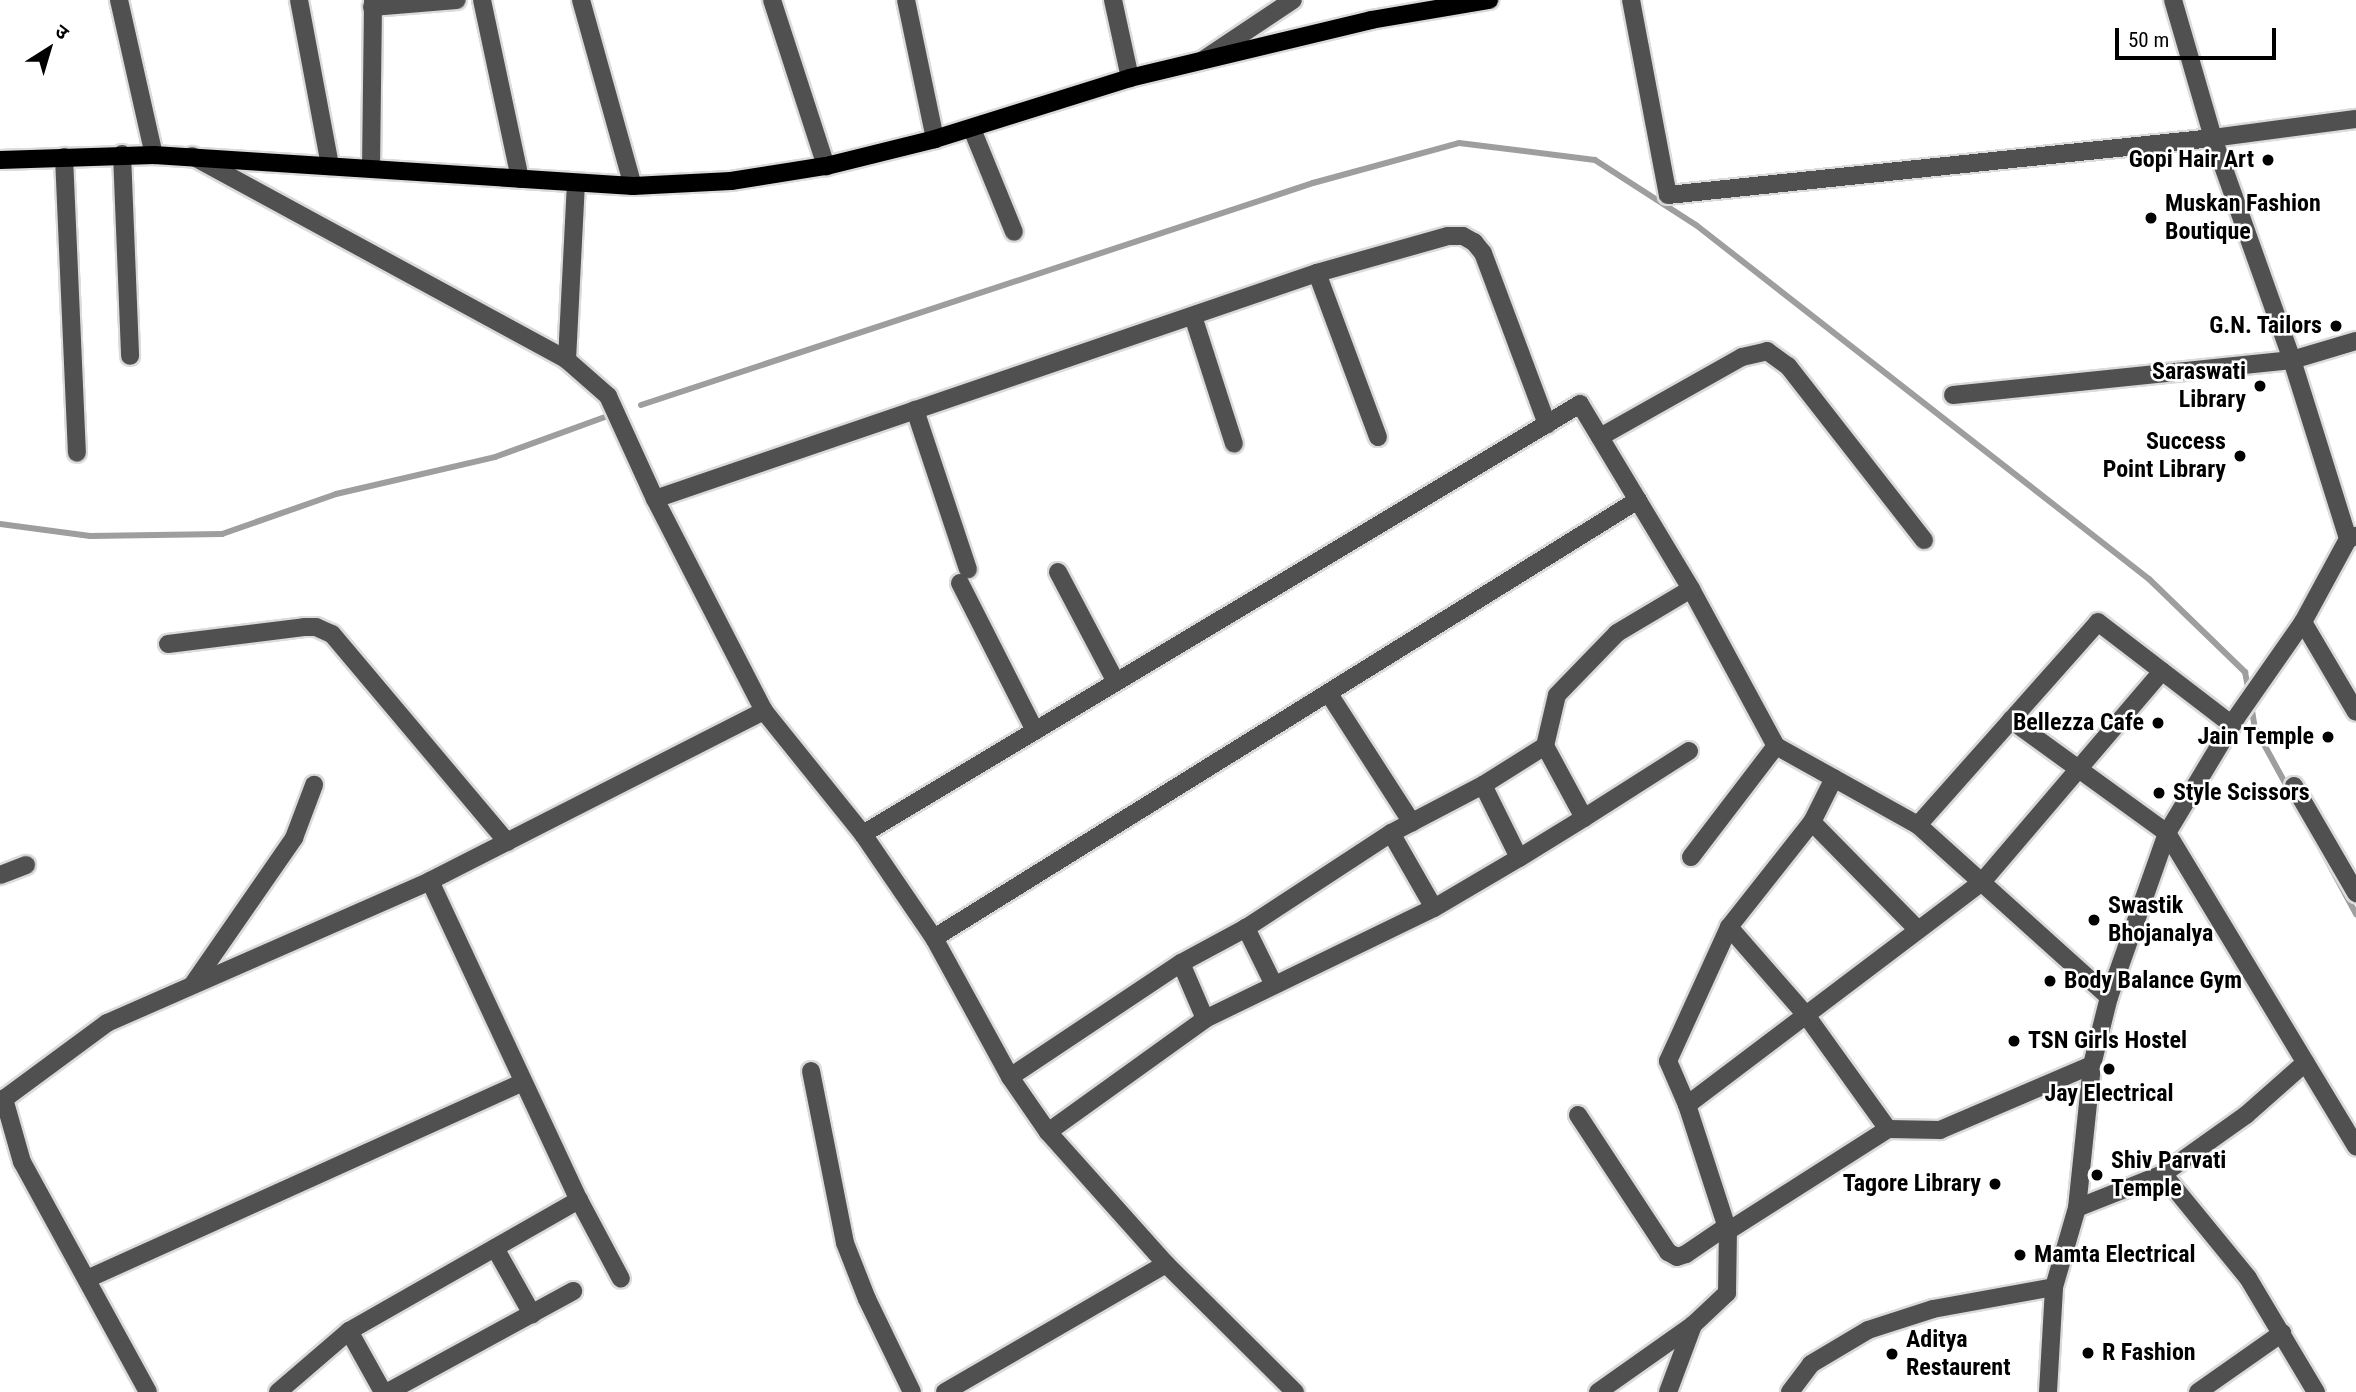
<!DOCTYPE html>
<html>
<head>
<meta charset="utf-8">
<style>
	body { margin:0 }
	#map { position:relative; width:2356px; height:1392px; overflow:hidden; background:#fff; font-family:"Roboto Condensed","Noto Sans Devanagari",sans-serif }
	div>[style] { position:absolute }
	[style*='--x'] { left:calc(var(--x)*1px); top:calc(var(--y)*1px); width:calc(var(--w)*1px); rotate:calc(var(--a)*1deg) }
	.stream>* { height:6px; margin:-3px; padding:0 3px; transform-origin:3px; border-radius:3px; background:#9e9e9e }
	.roads { filter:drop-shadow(2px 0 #dbdbdb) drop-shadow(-2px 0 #dbdbdb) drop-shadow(0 2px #dbdbdb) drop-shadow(0 -2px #dbdbdb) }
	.minor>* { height:18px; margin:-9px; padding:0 9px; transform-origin:9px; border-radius:9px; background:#505050 }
	.major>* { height:18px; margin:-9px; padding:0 9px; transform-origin:9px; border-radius:9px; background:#000 }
	.dots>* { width:19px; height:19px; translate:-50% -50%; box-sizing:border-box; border:4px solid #fff; border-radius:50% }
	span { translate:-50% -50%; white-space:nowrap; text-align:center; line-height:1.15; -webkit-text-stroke:5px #fff; paint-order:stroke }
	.poi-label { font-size:24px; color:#000; font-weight:700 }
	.right { translate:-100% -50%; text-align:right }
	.left { translate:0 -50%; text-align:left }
	.north { position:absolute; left:14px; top:14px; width:70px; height:70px; -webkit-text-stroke:5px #fff; paint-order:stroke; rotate:37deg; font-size:19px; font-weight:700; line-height:28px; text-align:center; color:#000 }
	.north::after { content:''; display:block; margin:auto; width:24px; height:32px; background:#000; clip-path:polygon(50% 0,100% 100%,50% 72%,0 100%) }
	.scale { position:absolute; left:2115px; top:28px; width:161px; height:32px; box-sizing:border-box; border:4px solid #000; border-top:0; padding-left:9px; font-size:21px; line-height:24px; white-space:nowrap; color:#000; -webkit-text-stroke:5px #fff; paint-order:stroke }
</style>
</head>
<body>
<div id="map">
	<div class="stream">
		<div style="--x:641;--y:405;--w:708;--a:-18.28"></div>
		<div style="--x:1313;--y:183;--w:151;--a:-15.3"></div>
		<div style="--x:1459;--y:143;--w:137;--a:7.1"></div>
		<div style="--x:1595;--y:160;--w:120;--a:32.8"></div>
		<div style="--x:1696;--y:225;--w:575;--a:38.01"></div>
		<div style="--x:2149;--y:579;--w:134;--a:44.1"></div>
		<div style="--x:2245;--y:672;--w:21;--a:79"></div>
		<div style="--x:0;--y:524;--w:91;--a:7.6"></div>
		<div style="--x:90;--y:536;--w:132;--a:-0.9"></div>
		<div style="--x:222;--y:534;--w:121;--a:-19.3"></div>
		<div style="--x:336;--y:494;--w:163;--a:-13.1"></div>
		<div style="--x:495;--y:457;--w:117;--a:-20"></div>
		<div style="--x:2251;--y:704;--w:24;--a:81"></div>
		<div style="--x:2255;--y:728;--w:73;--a:61.3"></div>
		<div style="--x:2322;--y:851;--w:72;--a:61.6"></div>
	</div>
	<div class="roads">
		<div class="minor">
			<div style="--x:119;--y:0;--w:159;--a:77.3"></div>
			<div style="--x:299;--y:0;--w:169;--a:79.4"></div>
			<div style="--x:482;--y:0;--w:183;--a:78"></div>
			<div style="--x:581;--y:0;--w:193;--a:74.4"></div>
			<div style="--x:772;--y:0;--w:175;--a:72"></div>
			<div style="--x:906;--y:0;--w:142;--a:78.2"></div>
			<div style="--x:1113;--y:0;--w:80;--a:77.7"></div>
			<div style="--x:1631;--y:0;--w:198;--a:79.3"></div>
			<div style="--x:1668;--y:195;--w:548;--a:-5.97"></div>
			<div style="--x:2213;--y:138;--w:144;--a:-7.6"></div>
			<div style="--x:2173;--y:0;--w:144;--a:73.8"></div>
			<div style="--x:2213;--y:138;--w:236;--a:70.4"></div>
			<div style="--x:2292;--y:360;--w:188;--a:72.6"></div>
			<div style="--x:372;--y:7;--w:85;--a:-4.7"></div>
			<div style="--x:1203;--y:60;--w:108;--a:-33.7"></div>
			<div style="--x:972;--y:129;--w:111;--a:67.8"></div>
			<div style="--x:122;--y:154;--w:202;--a:87.7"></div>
			<div style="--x:192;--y:156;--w:427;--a:28.5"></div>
			<div style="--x:567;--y:360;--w:55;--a:41.3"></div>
			<div style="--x:608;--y:396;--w:113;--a:65.5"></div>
			<div style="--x:655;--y:499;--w:238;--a:62.8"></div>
			<div style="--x:764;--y:711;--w:158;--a:51.2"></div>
			<div style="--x:863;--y:834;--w:126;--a:55.7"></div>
			<div style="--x:934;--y:938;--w:158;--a:61.3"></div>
			<div style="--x:1010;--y:1077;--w:67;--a:55.4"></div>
			<div style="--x:1048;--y:1132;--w:177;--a:48.2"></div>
			<div style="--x:1166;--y:1264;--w:182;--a:44.8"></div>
			<div style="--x:64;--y:157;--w:296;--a:87.5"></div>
			<div style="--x:371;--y:168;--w:168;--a:-89.3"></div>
			<div style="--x:1317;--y:273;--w:136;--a:-15.8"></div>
			<div style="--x:1448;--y:236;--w:15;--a:0"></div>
			<div style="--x:1463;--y:236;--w:13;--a:29"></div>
			<div style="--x:1474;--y:242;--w:14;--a:51"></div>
			<div style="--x:1483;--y:253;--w:183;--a:69.5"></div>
			<div style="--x:1193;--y:316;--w:134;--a:72.2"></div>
			<div style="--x:567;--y:360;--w:177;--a:-87.1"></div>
			<div style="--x:1953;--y:395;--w:341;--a:-5.9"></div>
			<div style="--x:2292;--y:360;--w:67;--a:-16.5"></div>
			<div style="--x:915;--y:410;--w:168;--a:71.6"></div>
			<div style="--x:1600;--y:437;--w:163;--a:-29.4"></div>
			<div style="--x:1742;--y:357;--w:26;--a:-13"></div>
			<div style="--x:1767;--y:351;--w:26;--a:36"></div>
			<div style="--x:1788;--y:366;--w:221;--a:52"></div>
			<div style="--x:655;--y:499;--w:700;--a:-18.85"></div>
			<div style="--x:1317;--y:273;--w:175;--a:69.6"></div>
			<div style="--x:1058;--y:572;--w:124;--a:62.2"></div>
			<div style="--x:960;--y:583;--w:166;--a:63.1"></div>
			<div style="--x:2303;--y:622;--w:104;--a:59.5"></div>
			<div style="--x:168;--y:644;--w:137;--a:-7.1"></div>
			<div style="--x:304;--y:627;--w:12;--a:0"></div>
			<div style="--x:316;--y:627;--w:17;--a:24"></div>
			<div style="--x:332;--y:634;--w:272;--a:49.9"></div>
			<div style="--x:1329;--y:694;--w:153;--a:57.2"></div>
			<div style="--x:2011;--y:720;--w:193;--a:35.9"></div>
			<div style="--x:2167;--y:833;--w:366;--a:58.9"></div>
			<div style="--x:1545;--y:746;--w:73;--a:147.8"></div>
			<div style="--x:1483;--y:785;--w:81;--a:63.7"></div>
			<div style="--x:1519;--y:858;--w:76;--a:-31.6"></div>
			<div style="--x:1689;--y:751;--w:125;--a:147.5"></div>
			<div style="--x:1584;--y:818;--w:82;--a:-118.4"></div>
			<div style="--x:1545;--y:746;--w:52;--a:-76.8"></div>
			<div style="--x:1557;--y:695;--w:86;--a:-45.9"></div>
			<div style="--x:1617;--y:633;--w:86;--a:-30.7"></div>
			<div style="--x:1483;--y:785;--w:104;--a:152.4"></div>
			<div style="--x:1391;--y:833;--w:86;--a:60.2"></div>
			<div style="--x:1434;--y:908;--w:99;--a:-30.5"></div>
			<div style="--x:2294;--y:786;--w:124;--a:59.9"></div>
			<div style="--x:1812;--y:822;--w:151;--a:45.5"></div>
			<div style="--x:1918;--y:825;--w:271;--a:-48.4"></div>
			<div style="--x:2098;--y:622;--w:169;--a:37.5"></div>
			<div style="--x:863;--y:834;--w:836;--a:-30.95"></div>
			<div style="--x:1580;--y:404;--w:216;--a:59"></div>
			<div style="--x:1691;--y:589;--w:179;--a:61.6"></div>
			<div style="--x:1776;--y:746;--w:162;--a:29.1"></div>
			<div style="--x:1918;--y:825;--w:257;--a:42"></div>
			<div style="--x:1691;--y:857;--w:140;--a:-52.6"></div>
			<div style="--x:0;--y:875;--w:28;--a:-21"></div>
			<div style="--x:430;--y:881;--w:352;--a:65"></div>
			<div style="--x:579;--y:1200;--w:89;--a:62"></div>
			<div style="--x:1729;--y:927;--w:117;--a:48.8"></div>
			<div style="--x:1806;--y:1015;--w:140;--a:54.3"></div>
			<div style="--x:1246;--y:928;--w:74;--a:151.7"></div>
			<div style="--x:1181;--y:963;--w:61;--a:66.8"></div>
			<div style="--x:1205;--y:1019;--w:254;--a:-25.9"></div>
			<div style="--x:934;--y:938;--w:829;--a:-31.89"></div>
			<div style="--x:193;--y:984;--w:178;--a:-55.3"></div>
			<div style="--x:294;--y:838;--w:57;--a:-69.3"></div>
			<div style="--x:1274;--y:985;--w:64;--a:-116.2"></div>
			<div style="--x:1246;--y:928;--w:173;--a:-33.2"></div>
			<div style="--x:811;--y:1071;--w:175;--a:78.8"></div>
			<div style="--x:845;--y:1243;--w:60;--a:68.6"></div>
			<div style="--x:867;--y:1299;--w:103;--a:64.2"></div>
			<div style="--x:1010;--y:1077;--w:206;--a:-33.7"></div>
			<div style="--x:1687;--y:1105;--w:370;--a:-37.1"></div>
			<div style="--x:1982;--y:882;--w:277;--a:-49.5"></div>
			<div style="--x:1578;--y:1115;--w:164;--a:56.7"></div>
			<div style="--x:1668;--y:1252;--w:10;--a:29"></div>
			<div style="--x:1677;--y:1257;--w:9;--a:-18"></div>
			<div style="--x:1686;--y:1254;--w:50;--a:-34.3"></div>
			<div style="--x:1048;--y:1132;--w:193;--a:-35.7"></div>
			<div style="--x:2163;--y:1174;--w:134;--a:50.7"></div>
			<div style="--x:2248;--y:1278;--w:133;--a:59.2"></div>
			<div style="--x:2077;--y:1208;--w:92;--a:-21.6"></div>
			<div style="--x:2163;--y:1174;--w:102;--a:-35.4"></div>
			<div style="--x:2246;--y:1115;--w:79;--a:-41.4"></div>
			<div style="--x:1728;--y:1231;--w:190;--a:-32.5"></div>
			<div style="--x:1888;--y:1129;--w:52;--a:1.1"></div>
			<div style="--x:1940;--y:1130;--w:165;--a:-23.2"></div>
			<div style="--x:495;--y:1248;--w:76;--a:60.7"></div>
			<div style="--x:87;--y:1279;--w:478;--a:-24.3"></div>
			<div style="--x:349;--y:1331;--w:70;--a:60.9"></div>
			<div style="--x:148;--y:1392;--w:262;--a:-118.7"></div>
			<div style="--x:22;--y:1162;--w:66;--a:-105.9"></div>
			<div style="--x:4;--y:1099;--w:128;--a:-36.4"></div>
			<div style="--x:107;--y:1023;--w:353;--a:-23.7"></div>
			<div style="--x:430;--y:881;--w:375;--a:-27"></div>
			<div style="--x:278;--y:1392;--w:94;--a:-40.7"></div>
			<div style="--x:349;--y:1331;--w:265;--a:-29.7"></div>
			<div style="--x:388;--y:1392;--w:211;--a:-28.6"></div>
			<div style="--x:945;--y:1392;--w:255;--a:-30.1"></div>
			<div style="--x:1598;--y:1392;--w:116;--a:-35.2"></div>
			<div style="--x:1693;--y:1325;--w:47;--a:-43.3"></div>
			<div style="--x:1727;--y:1293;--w:62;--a:-89.1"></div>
			<div style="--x:1728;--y:1231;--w:133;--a:-108"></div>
			<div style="--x:1687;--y:1105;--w:48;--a:-113.4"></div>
			<div style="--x:1668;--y:1061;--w:147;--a:-65.5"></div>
			<div style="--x:1729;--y:927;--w:134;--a:-51.7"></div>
			<div style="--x:1812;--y:822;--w:49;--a:-63.4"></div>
			<div style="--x:1668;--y:1392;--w:72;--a:-69.5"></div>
			<div style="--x:1790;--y:1392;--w:35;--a:-53"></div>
			<div style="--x:1811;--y:1364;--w:66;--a:-30.8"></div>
			<div style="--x:1868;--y:1330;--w:68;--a:-17.9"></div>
			<div style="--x:1933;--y:1309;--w:123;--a:-10.3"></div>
			<div style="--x:2048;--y:1392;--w:105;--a:-86.7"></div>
			<div style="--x:2054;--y:1287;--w:82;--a:-73.8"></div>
			<div style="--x:2077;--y:1208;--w:144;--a:-84"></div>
			<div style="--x:2092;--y:1065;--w:70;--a:-76"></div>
			<div style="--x:2109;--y:997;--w:174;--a:-70.5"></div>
			<div style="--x:2167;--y:833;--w:134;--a:-59"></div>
			<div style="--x:2236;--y:718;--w:117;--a:-55.1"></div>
			<div style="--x:2303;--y:622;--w:94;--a:-61.5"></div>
			<div style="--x:2348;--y:539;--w:9;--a:-21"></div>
			<div style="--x:2198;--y:1392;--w:103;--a:-35.1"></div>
		</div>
		<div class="major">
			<div style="--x:0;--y:160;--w:154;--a:-1.9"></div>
			<div style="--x:154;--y:155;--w:480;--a:3.7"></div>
			<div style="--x:633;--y:186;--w:98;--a:-2.9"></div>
			<div style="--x:731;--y:181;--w:96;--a:-9"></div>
			<div style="--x:826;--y:166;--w:112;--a:-13.9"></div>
			<div style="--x:935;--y:139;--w:204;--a:-17.4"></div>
			<div style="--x:1130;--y:78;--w:248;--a:-13.5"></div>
			<div style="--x:1371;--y:20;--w:120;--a:-9.6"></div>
		</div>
	</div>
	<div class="dots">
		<div style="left:2268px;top:160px;background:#000"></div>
		<div style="left:2151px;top:218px;background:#000"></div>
		<div style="left:2336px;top:326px;background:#000"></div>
		<div style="left:2260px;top:386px;background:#000"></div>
		<div style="left:2240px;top:456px;background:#000"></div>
		<div style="left:2158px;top:723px;background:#000"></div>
		<div style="left:2328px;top:737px;background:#000"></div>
		<div style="left:2159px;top:793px;background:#000"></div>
		<div style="left:2094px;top:920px;background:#000"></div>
		<div style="left:2050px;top:981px;background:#000"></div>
		<div style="left:2014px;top:1041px;background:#000"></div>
		<div style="left:2109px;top:1069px;background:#000"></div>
		<div style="left:2097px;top:1175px;background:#000"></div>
		<div style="left:1995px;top:1184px;background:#000"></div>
		<div style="left:2020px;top:1255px;background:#000"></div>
		<div style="left:2088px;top:1353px;background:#000"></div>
		<div style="left:1892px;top:1354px;background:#000"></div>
	</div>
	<div class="poi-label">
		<span class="right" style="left:2254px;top:160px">Gopi Hair Art</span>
		<span class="left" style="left:2165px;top:218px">Muskan Fashion<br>Boutique</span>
		<span class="right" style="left:2322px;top:326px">G.N. Tailors</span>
		<span class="right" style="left:2246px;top:386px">Saraswati<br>Library</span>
		<span class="right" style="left:2226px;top:456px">Success<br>Point Library</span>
		<span class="right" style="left:2144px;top:723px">Bellezza Cafe</span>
		<span class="right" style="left:2314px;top:737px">Jain Temple</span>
		<span class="left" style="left:2173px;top:793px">Style Scissors</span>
		<span class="left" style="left:2108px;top:920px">Swastik<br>Bhojanalya</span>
		<span class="left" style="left:2064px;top:981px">Body Balance Gym</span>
		<span class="left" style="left:2028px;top:1041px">TSN Girls Hostel</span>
		<span style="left:2109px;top:1094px">Jay Electrical</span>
		<span class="left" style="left:2111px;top:1175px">Shiv Parvati<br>Temple</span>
		<span class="right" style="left:1981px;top:1184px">Tagore Library</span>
		<span class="left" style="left:2034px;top:1255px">Mamta Electrical</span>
		<span class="left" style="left:1906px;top:1354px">Aditya<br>Restaurent</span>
		<span class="left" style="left:2102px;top:1353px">R Fashion</span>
	</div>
	<div class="north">उ</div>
	<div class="scale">50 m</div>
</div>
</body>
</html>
